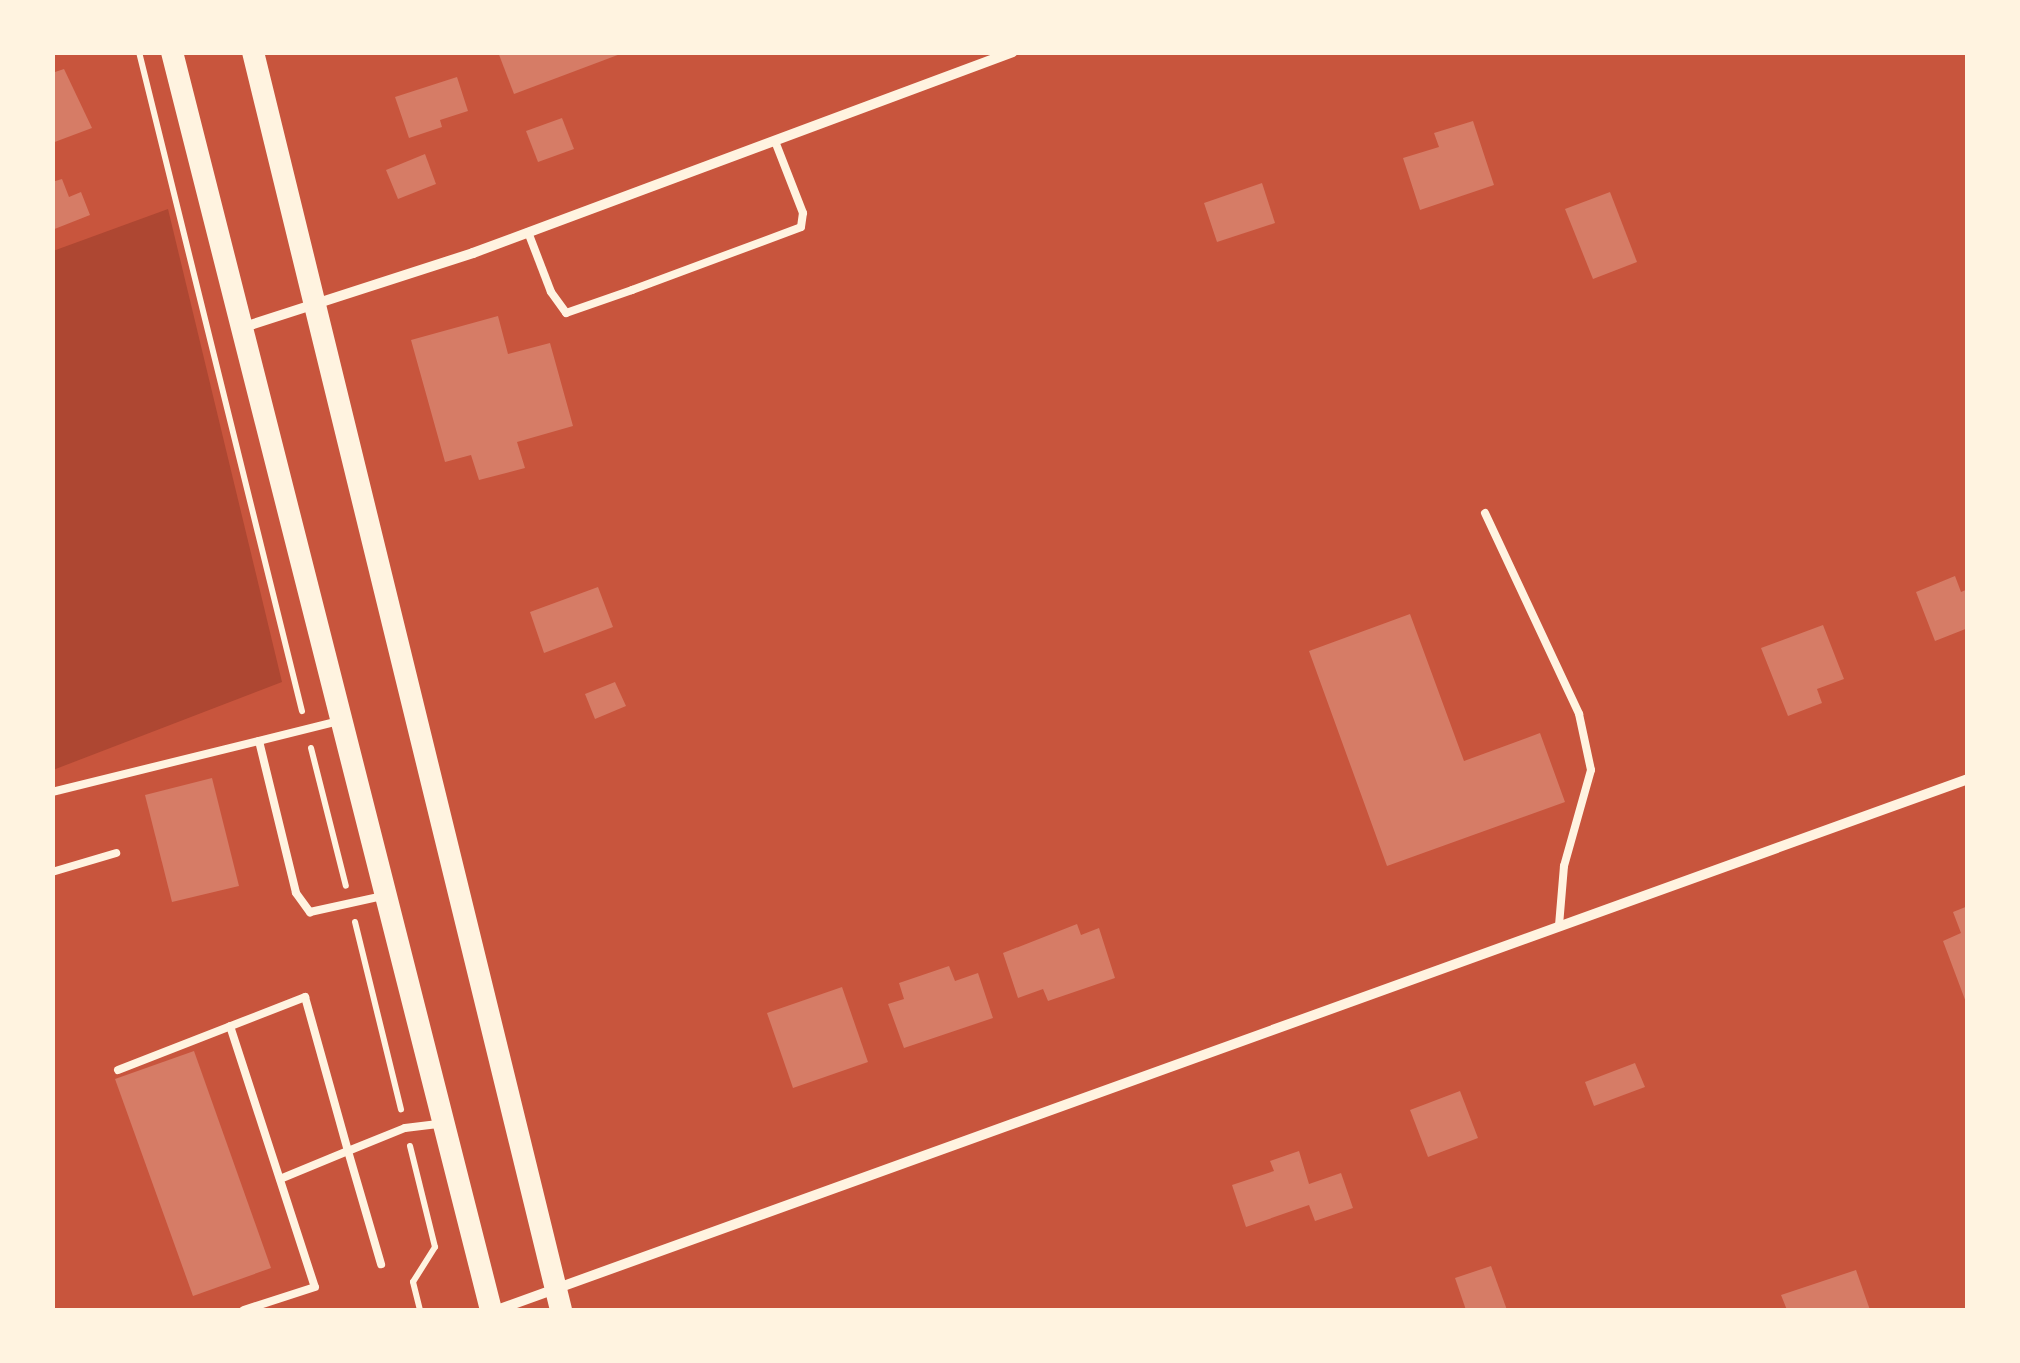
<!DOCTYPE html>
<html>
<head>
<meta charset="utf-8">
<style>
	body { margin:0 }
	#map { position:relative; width:2020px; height:1363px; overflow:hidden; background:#c8553d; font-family:Lora,serif }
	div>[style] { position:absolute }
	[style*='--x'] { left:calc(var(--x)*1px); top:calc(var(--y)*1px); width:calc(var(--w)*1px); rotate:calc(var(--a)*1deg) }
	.green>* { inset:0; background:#ae4732 }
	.building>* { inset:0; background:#d67c66 }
	.path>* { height:6px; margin:-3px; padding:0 3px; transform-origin:3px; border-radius:3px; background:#fff3e0 }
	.service>* { height:8px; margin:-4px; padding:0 4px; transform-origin:4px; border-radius:4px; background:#fff3e0 }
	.minor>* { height:10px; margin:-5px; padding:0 5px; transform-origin:5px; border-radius:5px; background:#fff3e0 }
	.primary>* { height:22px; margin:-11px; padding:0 11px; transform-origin:11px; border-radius:11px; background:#fff3e0 }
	span { translate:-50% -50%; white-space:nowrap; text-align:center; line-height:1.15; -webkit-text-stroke:8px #fff3e0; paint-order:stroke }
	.frame { position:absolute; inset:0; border:55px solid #fff3e0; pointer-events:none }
</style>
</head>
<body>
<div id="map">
	<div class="green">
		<div style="clip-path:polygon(168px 209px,282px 682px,53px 770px,53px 251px)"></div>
	</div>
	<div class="building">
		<div style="clip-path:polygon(498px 52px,623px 52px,623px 53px,514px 94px)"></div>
		<div style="clip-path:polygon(64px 69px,92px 128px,52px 143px,52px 73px)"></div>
		<div style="clip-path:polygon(457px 77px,468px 111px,440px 120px,442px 127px,409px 138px,395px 97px)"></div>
		<div style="clip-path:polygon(562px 118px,574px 149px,538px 162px,526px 131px)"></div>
		<div style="clip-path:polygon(1473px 121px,1494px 185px,1420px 210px,1403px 158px,1439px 147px,1434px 133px)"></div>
		<div style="clip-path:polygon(425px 154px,436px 184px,398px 199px,386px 170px)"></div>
		<div style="clip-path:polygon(62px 179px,69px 197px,81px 192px,90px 215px,52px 230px,52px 182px)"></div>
		<div style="clip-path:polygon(1262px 183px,1275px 223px,1217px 242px,1204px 203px)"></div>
		<div style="clip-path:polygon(1610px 192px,1637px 262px,1593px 279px,1565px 209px)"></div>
		<div style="clip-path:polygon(498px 316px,508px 354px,550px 343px,573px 426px,517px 442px,525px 468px,479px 480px,471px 455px,445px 462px,411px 340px)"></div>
		<div style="clip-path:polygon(1955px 576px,1961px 592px,1968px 589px,1968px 628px,1935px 641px,1916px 592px)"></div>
		<div style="clip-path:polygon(598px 587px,613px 627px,544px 653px,530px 612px)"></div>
		<div style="clip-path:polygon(1410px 614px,1464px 761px,1540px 733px,1565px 802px,1387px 866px,1309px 651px)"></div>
		<div style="clip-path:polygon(1823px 625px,1844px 679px,1817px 689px,1822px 703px,1788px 716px,1761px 648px)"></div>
		<div style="clip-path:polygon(615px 682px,626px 706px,595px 719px,585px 694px)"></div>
		<div style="clip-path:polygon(212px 778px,239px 886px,172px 902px,145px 795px)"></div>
		<div style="clip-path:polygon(1968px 906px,1968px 1005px,1967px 1005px,1943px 941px,1961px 933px,1953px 912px)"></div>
		<div style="clip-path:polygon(1077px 924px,1081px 935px,1099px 928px,1115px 978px,1048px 1001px,1043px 989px,1018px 998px,1003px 953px)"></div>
		<div style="clip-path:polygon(949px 966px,955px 981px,978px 973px,993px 1018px,904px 1048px,888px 1004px,904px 999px,899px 983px)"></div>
		<div style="clip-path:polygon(842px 987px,868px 1062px,793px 1088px,767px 1013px)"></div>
		<div style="clip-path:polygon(194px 1051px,271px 1268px,193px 1296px,115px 1079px)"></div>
		<div style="clip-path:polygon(1635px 1063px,1645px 1087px,1594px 1106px,1585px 1082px)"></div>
		<div style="clip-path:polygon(1460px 1091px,1478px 1138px,1428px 1157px,1410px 1110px)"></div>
		<div style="clip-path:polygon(1299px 1151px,1309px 1184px,1341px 1173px,1353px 1208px,1315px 1221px,1309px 1205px,1246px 1227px,1232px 1185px,1274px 1171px,1270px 1161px)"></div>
		<div style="clip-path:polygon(1491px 1266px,1507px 1310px,1466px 1310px,1455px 1278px)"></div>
		<div style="clip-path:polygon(1856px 1270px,1870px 1310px,1787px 1310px,1781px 1295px)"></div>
	</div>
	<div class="path">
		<div style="--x:139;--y:52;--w:679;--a:76.11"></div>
		<div style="--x:311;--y:748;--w:142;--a:75.8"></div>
		<div style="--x:355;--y:922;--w:193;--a:76.2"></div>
		<div style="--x:410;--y:1146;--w:104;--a:76.1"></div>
		<div style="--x:435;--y:1247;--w:41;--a:122.2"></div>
		<div style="--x:413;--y:1282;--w:29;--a:76"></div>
	</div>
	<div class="service">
		<div style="--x:528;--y:232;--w:64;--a:69"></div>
		<div style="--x:551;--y:292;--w:26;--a:54"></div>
		<div style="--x:566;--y:313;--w:70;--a:-19.2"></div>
		<div style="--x:632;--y:290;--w:180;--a:-20.4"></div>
		<div style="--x:801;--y:227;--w:14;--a:-82"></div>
		<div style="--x:803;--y:213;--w:77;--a:-111.3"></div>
		<div style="--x:1485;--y:513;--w:222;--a:64.9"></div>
		<div style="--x:1579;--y:714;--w:57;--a:77.9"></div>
		<div style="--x:1591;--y:770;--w:100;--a:105.7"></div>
		<div style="--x:1564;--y:866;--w:60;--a:94.8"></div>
		<div style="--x:259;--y:741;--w:156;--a:76.3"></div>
		<div style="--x:296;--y:893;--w:24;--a:54"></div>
		<div style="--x:310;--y:912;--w:75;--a:-12.4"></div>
		<div style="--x:52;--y:792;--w:296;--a:-13.9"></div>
		<div style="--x:52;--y:872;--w:67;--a:-16.5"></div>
		<div style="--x:230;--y:1026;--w:274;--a:72"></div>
		<div style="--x:315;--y:1287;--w:75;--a:162.1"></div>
		<div style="--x:118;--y:1070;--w:201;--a:-21.3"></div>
		<div style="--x:305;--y:997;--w:160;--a:74.4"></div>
		<div style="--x:348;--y:1151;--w:61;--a:-22"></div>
		<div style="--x:405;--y:1128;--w:33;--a:-7"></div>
		<div style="--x:280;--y:1179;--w:74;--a:-22.4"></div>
		<div style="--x:348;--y:1151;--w:118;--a:73.7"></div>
	</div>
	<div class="minor">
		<div style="--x:241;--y:328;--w:244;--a:-17.9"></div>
		<div style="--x:473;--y:253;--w:576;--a:-20.42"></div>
		<div style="--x:497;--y:1310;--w:1564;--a:-19.85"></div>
	</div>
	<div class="primary">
		<div style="--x:172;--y:52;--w:1298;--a:75.77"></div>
		<div style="--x:253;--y:52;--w:1295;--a:76.24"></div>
	</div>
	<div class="frame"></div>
</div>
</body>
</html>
